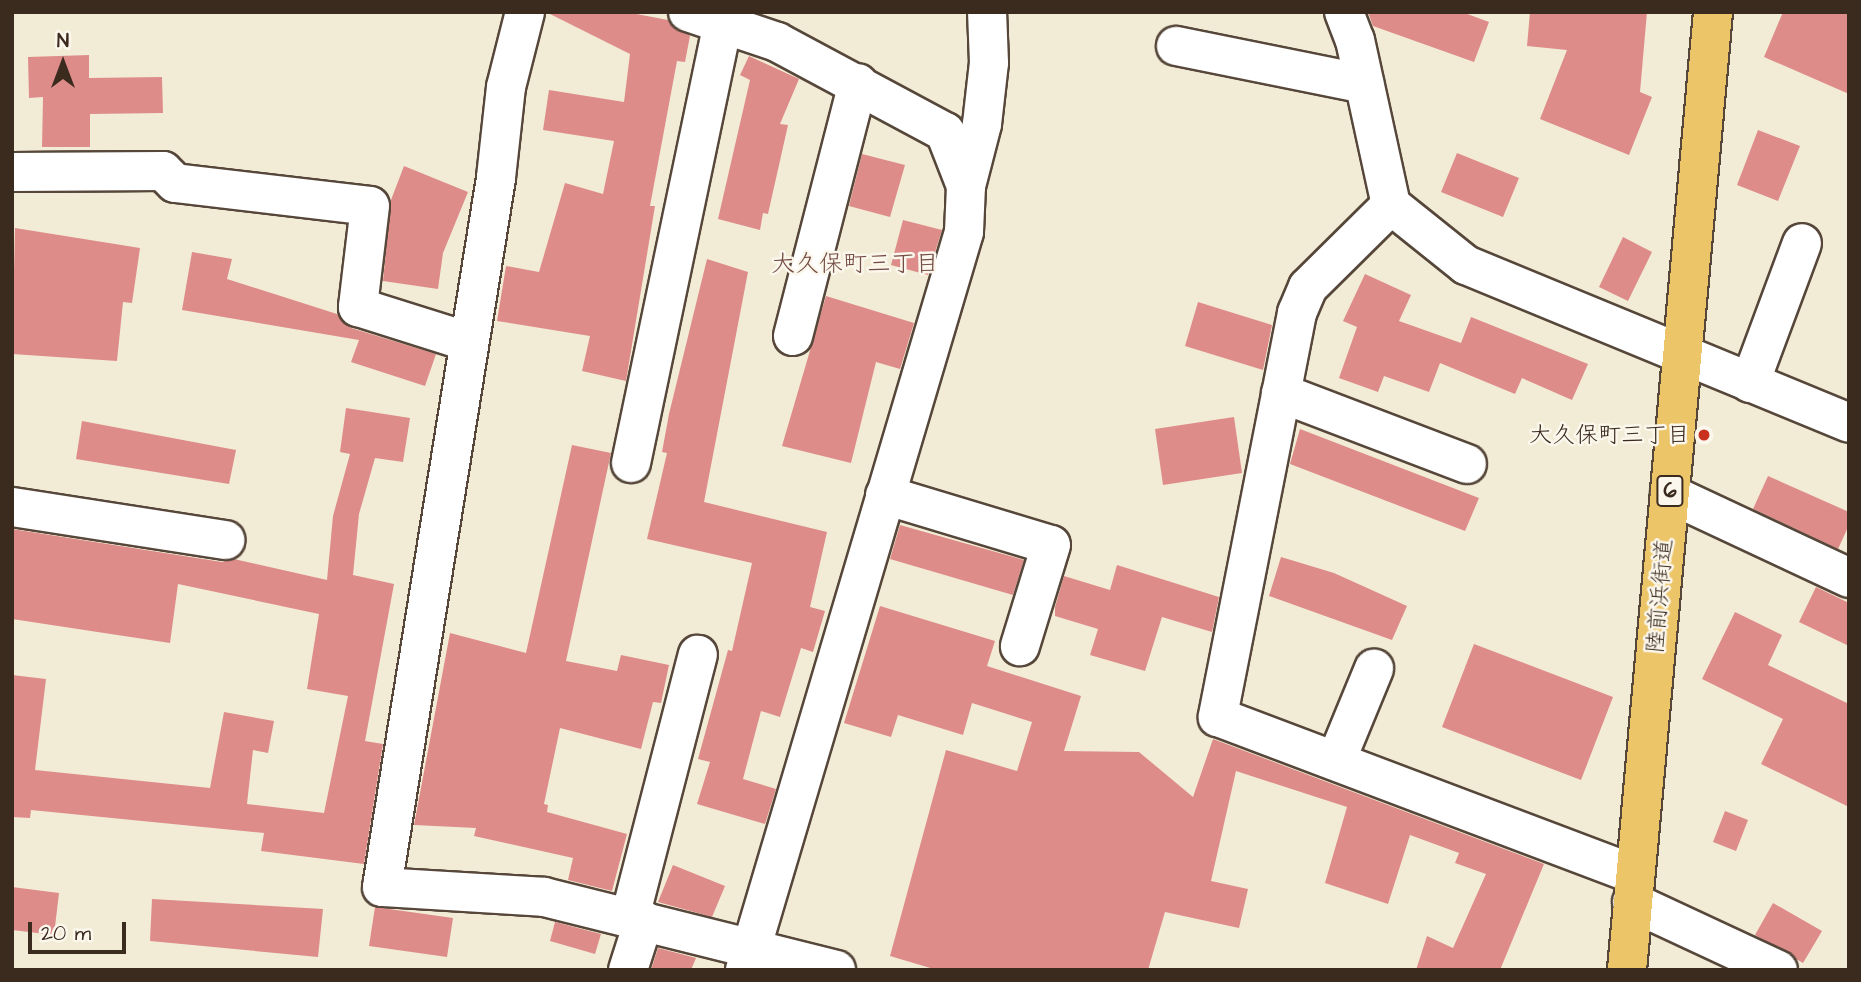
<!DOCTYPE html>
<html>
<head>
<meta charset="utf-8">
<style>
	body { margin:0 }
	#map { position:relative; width:1861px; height:982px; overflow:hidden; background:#f2ecd6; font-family:"Architects Daughter","Klee One",sans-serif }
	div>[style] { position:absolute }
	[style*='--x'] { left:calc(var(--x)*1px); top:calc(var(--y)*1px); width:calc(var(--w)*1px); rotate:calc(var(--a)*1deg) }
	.building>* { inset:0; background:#de8c8a }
	.roads { filter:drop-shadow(2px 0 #56473a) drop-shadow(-2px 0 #56473a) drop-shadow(0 2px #56473a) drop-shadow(0 -2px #56473a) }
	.minor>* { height:38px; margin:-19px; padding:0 19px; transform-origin:19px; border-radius:19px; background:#fff }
	.highway>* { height:38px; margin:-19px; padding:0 19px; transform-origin:19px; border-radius:19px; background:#edc569 }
	.dots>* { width:19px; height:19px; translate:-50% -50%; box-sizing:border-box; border:4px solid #fbf7ec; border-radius:50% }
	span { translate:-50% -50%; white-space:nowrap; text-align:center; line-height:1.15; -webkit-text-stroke:5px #fbf7ec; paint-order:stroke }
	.shield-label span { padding:2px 5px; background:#fbf7ec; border:2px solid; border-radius:5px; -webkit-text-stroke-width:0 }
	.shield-label { font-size:21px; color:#3b2a1e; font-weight:700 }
	.poi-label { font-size:23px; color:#3b2a1e }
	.right { translate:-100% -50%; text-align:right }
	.street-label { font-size:23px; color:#3b2a1e }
	.neighbourhood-label { font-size:24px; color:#744c44 }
	.frame { position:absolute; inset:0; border:14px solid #3b2a1e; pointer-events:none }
	.north { position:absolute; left:28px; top:28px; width:70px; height:70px; -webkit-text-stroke:5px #fbf7ec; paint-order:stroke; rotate:0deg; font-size:19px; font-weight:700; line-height:28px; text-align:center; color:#3b2a1e }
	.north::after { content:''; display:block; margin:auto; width:24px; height:32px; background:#3b2a1e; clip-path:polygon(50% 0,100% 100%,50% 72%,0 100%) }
	.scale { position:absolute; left:28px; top:922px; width:98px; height:32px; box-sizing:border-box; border:4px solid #3b2a1e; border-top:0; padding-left:9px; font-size:21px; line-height:24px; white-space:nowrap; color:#3b2a1e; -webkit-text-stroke:5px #fbf7ec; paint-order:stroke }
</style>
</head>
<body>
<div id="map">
	<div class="building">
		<div style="clip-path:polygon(546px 12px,626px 12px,668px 20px,690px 36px,685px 62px,677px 61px,650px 206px,655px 206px,626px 381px,582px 371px,590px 336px,497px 321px,506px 266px,539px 272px,565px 183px,603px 194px,614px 141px,543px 130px,549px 90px,624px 102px,630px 54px)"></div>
		<div style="clip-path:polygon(1368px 12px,1462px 12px,1489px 22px,1474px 62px,1373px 26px)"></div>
		<div style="clip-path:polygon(1530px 12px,1647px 12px,1640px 92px,1652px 97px,1629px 155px,1540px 119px,1567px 50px,1527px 46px)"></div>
		<div style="clip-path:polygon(1783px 12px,1849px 12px,1849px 94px,1764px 57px)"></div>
		<div style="clip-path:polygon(89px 55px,89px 78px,162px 77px,163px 113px,90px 114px,90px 147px,42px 147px,43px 97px,29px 98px,28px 57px)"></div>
		<div style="clip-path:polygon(749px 56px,799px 79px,780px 124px,788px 125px,768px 214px,763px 213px,760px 230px,718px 219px,750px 80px,740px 75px)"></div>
		<div style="clip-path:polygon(1758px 130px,1800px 146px,1778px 201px,1737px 185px)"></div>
		<div style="clip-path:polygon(1457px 153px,1519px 178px,1503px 217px,1441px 192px)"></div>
		<div style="clip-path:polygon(862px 154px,905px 165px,890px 217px,849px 206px)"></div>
		<div style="clip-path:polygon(404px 166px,468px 192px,443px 253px,438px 289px,383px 281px,391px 200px)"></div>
		<div style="clip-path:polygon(903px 220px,942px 230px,928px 275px,891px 265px)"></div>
		<div style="clip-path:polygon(15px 228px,140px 248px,132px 303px,123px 302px,117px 361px,12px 354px)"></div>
		<div style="clip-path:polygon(1623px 237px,1652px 252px,1628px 301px,1599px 287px)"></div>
		<div style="clip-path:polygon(192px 252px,232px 259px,227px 279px,337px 314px,351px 328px,436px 354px,425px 386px,351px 362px,359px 340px,182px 310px)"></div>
		<div style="clip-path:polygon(707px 259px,748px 272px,704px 502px,827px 532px,810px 607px,825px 611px,813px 652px,801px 648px,780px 717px,761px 711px,743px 779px,776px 789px,765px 824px,697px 804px,710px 762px,698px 759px,728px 650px,732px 651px,752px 563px,647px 539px,667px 453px,662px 452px,669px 414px)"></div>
		<div style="clip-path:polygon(1365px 274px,1411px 295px,1399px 321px,1461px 343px,1471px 317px,1588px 364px,1572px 400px,1522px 378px,1515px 394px,1440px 363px,1429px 392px,1384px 376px,1378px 392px,1339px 378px,1357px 327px,1343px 321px)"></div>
		<div style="clip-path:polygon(826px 296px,914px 323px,900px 369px,876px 362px,851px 463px,782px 446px)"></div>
		<div style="clip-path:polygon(1198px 302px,1272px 325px,1263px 370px,1185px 346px)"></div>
		<div style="clip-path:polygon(346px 408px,410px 418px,403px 462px,375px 458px,359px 514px,353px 575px,394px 584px,365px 741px,383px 744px,364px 864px,261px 851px,264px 833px,31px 810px,30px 818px,12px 817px,12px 675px,46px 679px,35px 770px,210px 788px,224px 712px,274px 721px,268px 753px,253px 750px,247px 804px,324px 813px,348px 696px,307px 689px,319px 614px,178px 584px,170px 643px,12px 619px,12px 529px,222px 562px,234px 559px,327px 580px,333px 516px,350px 454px,340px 452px)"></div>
		<div style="clip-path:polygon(1234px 417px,1242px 473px,1163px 485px,1155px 429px)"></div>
		<div style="clip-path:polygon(82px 421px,236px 450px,229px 484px,76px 459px)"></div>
		<div style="clip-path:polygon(1300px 429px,1479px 498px,1465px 531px,1290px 464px)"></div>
		<div style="clip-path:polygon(572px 445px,611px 453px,566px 661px,617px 671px,621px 655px,669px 665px,661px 703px,653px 702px,641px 749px,560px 728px,544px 804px,548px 805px,547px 812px,627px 834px,612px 891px,568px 880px,573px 858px,474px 836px,476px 828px,414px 825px,450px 633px,526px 653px)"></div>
		<div style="clip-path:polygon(1768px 476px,1849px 512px,1849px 525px,1838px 549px,1753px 509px)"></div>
		<div style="clip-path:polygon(900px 525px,1024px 560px,1013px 595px,890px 559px)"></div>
		<div style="clip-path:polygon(1281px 557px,1334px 573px,1407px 606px,1392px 640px,1269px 596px)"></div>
		<div style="clip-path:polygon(1117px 565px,1219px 597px,1212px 632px,1162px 617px,1145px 671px,1090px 655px,1098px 629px,1055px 616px,1055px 607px,1064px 576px,1110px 590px)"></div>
		<div style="clip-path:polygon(1816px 587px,1849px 603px,1849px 646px,1799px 622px)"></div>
		<div style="clip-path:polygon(880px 606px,995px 641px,987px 666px,1081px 696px,1064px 751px,1139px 752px,1193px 797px,1213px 739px,1544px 864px,1500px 970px,1416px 970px,1427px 936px,1453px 948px,1486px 874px,1455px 863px,1459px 853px,1410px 835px,1388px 904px,1325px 883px,1347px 807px,1236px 771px,1211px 881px,1248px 889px,1239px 928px,1165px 912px,1148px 970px,937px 970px,890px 956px,946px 750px,1017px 771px,1032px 722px,972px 703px,963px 735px,898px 715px,891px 737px,844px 723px)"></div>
		<div style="clip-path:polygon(1735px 612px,1782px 635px,1768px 665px,1849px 704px,1849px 807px,1761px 764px,1783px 719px,1702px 679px)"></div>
		<div style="clip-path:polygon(1474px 644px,1613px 697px,1581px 780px,1442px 727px)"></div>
		<div style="clip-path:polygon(1725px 811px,1748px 820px,1736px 851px,1713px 842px)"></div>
		<div style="clip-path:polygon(673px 865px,725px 886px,712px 917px,658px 902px)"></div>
		<div style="clip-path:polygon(12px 887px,59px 893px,54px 935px,12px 930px)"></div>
		<div style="clip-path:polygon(152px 899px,323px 909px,318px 957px,150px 941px)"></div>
		<div style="clip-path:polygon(1773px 903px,1822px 931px,1803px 963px,1755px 935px)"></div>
		<div style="clip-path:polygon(375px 907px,453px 918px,447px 957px,369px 946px)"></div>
		<div style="clip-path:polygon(555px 922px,601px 934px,595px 954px,550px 941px)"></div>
		<div style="clip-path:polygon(658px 948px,696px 958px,691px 970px,651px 970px)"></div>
	</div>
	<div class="roads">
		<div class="minor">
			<div style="--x:525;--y:12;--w:77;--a:104.2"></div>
			<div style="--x:506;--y:87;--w:92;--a:96.3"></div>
			<div style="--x:496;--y:178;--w:718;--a:99.13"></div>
			<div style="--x:382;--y:887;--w:162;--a:3.5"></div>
			<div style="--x:544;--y:897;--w:301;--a:14"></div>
			<div style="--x:688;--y:12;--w:94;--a:18.6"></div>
			<div style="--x:777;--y:42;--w:191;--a:28.2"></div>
			<div style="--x:945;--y:132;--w:58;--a:68.7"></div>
			<div style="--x:966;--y:186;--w:46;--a:92.5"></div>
			<div style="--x:964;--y:232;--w:770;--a:106.53"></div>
			<div style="--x:1344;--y:12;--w:30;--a:69"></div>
			<div style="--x:1355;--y:40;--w:169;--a:77.7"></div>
			<div style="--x:1391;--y:205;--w:96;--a:38.7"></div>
			<div style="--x:1466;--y:265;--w:414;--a:22.4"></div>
			<div style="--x:1176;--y:46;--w:192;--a:11.4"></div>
			<div style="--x:12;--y:172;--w:151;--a:-0.4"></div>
			<div style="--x:163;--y:171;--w:17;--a:45"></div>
			<div style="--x:175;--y:183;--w:196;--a:6.7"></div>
			<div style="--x:370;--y:206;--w:102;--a:96.8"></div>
			<div style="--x:358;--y:307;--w:116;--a:17.5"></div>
			<div style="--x:966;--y:186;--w:64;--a:-75.5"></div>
			<div style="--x:982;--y:124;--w:61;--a:-83.5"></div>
			<div style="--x:989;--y:63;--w:51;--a:-92.2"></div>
			<div style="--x:1391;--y:205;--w:117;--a:135.3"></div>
			<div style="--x:1308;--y:287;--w:28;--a:113"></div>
			<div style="--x:1297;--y:313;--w:412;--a:101.1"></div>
			<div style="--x:1218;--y:717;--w:445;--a:20.7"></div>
			<div style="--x:793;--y:336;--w:261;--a:-75.6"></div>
			<div style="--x:1750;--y:383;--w:149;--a:-69.6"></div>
			<div style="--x:1281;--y:393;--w:199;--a:20.9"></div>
			<div style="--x:631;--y:463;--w:449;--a:-78.2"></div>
			<div style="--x:1670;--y:494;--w:198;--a:25.1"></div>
			<div style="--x:885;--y:495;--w:173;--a:16.8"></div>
			<div style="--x:1051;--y:545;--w:106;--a:107.1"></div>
			<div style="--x:12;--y:507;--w:216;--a:8.8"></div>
			<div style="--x:1336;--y:761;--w:100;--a:-67.6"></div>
			<div style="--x:1632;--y:902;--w:161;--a:25"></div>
			<div style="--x:630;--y:917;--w:271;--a:-75.5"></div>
			<div style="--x:628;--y:970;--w:52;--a:-72.3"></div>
		</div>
		<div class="highway">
			<div style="--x:1627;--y:970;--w:962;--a:-84.87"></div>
		</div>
	</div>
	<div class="dots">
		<div style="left:1704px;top:435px;background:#c8321e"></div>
	</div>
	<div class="shield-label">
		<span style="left:1670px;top:491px">6</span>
	</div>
	<div class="poi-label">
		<span class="right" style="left:1690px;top:435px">大久保町三丁目</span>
	</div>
	<div class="street-label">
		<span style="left:1660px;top:596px;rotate:-85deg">陸前浜街道</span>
	</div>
	<div class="neighbourhood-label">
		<span style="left:855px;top:265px">大久保町三丁目</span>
	</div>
	<div class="frame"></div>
	<div class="north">N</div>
	<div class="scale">20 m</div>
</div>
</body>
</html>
